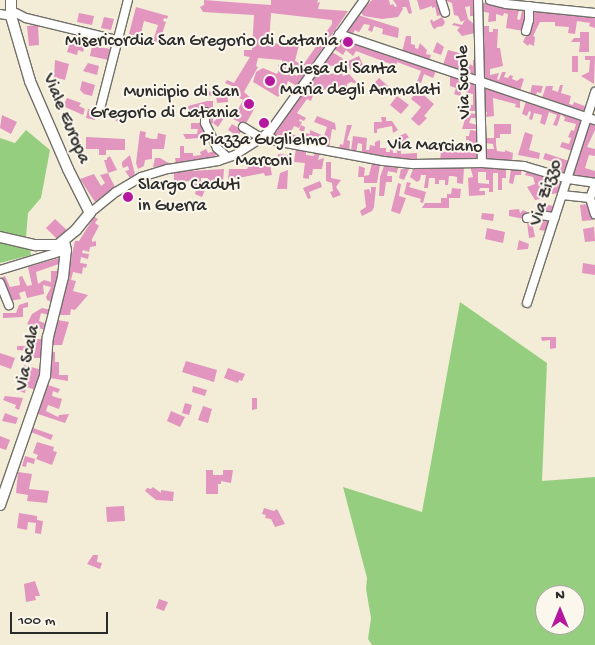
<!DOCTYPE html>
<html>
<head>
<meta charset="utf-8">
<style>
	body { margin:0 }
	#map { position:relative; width:595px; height:645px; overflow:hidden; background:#f3edd8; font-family:"Gochi Hand",sans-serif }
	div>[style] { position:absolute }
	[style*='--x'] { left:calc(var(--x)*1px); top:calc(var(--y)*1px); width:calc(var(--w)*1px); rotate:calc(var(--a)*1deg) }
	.green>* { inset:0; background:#96ce80 }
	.building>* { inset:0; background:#e195bf }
	.roads { filter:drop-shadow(1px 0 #716f68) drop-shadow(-1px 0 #716f68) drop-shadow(0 1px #716f68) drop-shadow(0 -1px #716f68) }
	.minor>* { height:8px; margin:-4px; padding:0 4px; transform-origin:4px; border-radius:4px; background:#fff }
	.major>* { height:10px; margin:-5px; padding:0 5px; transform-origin:5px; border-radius:5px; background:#fff }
	.dots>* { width:14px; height:14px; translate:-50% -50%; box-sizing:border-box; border:2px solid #fbf7ec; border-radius:50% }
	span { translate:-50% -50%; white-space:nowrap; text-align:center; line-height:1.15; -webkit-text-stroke:4px #fbf7ec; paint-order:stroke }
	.poi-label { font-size:18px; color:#2b2b2b }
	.right { translate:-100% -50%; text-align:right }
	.left { translate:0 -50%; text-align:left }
	.street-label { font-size:18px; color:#2b2b2b }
	.north { position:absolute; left:535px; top:585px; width:50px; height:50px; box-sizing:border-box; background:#fbf7ec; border:1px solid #a8a59f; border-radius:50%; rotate:0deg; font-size:14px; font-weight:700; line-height:20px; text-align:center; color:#2b2b2b }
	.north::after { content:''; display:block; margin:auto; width:18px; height:22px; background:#b5179e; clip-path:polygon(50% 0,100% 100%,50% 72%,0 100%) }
	.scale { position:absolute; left:10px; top:612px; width:98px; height:22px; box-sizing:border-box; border:2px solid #2b2b2b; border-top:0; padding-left:6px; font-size:15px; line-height:18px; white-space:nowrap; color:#2b2b2b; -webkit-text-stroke:4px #fbf7ec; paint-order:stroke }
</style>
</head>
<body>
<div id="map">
	<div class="green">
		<div style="clip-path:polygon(26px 130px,50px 150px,41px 198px,28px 213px,26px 237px,0 231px,0 138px,15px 143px)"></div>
		<div style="clip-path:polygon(0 240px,30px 249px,31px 255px,0 263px)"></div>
		<div style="clip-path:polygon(evenodd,460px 302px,547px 363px,542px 481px,595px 477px,595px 645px,372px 645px,368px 639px,371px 618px,366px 589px,367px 578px,343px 487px,422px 512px,460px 302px,545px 595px,575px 595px,575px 625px,545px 625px,545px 595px)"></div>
	</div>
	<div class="building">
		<div style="clip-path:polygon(evenodd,204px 0,271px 5px,271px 0,318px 0,317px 3px,320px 2px,318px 9px,348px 11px,297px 86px,288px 81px,285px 89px,278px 97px,253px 82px,256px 72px,263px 68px,277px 74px,279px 70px,278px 65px,282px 64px,282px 60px,258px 58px,256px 66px,258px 67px,244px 92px,251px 98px,249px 101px,256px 106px,245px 125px,233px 119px,243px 100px,234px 95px,237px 88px,225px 83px,227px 80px,234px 83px,250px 57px,244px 56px,244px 50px,252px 50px,254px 15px,203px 12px,200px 7px,204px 5px,204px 0,271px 13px,332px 20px,332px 24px,303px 65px,295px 61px,299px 45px,269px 43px,271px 13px,204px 0,296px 66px,300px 72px,297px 76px,284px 69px,296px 66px)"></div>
		<div style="clip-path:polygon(372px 0,389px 0,390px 5px,393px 4px,395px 7px,397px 6px,393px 0,409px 0,412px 13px,409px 14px,406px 7px,402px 7px,403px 9px,398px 17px,382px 19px,364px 16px,360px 12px)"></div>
		<div style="clip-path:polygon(417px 0,438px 0,441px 15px,437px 16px,435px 7px,432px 8px,432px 6px,420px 10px)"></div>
		<div style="clip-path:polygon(444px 0,474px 0,474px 16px,470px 16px,470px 6px,465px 7px,468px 19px,475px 25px,475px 33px,462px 36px,457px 30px,460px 27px,452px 25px,454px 23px,462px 25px,465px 20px,461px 22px,458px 16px,454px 15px,452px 3px)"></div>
		<div style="clip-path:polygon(480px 2px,519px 10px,517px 19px,520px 20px,522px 11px,526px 11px,523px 31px,506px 28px,508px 14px,504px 13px,503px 16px,496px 14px,496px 21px,488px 22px,489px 13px,480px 11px)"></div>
		<div style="clip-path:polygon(136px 7px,168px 16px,167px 19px,164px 18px,163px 21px,166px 22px,159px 43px,153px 41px,158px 25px,144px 21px,140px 37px,129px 34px)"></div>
		<div style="clip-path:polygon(532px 11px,592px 16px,595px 18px,595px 28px,589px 26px,590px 23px,577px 21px,575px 34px,568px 33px,569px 27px,555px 26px,555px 22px,540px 22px,533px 36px,535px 37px,534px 46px,529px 44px,528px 46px,523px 42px,534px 19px)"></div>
		<div style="clip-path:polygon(79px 13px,94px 16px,92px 25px,77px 22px)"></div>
		<div style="clip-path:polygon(358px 15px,399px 28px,398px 38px,382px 34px,383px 29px,374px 26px,372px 32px,368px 30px,370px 25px,364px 24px,359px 32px,355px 30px,352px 35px,347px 32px)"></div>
		<div style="clip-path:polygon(104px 17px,114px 19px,111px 30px,101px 28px)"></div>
		<div style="clip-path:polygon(442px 17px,445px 22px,443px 26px,437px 27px,435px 29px,433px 28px,430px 21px,432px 19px,433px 22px)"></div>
		<div style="clip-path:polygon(38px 25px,39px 45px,29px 46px,27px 26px)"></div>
		<div style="clip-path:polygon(481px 26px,489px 26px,489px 32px,493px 32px,493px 29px,498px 29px,497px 48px,500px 48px,503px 66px,490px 69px,490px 75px,499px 73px,497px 79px,499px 80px,502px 72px,506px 72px,504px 77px,508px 78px,510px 75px,513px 76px,512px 79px,517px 81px,521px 78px,524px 79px,520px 91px,483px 79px)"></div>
		<div style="clip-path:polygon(580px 32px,589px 32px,589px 52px,579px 52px,580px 42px,571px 42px,574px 38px,580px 38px)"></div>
		<div style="clip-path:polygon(72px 36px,86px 40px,83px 52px,78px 50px,77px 55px,67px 52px)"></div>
		<div style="clip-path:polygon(406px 36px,411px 36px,411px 44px,415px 45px,415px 48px,418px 49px,420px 43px,427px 50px,426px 54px,431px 55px,429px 61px,402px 52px)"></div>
		<div style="clip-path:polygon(341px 39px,345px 43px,347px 40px,436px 71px,433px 78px,424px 74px,421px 83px,417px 82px,421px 71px,397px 62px,396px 66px,356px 51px,353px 56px,346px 50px,343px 55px,334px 49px)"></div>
		<div style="clip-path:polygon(437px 42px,444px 47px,441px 55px,433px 52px)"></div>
		<div style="clip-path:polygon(92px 46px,111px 49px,109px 60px,90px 56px)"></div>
		<div style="clip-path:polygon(448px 50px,467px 55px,465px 61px,473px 66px,473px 60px,476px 60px,477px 76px,443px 65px)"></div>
		<div style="clip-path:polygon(332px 52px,342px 58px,345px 65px,340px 66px,343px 76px,349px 74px,359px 85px,351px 82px,347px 84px,347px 91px,315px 89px,311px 101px,307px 99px,297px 113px,306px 118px,304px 121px,300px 119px,299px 121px,302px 122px,299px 128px,294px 126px,290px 134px,300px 136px,301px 131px,299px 130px,301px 125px,305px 127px,304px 133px,310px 134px,310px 130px,324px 136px,327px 127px,314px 122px,317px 116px,335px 123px,336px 130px,332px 129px,329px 148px,276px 137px,274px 135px,320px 69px,328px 74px,337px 73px,335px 66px,323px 65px)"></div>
		<div style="clip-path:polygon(359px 56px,363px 65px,350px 70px,348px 61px)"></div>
		<div style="clip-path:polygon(572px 56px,578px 56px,578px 72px,572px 72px)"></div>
		<div style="clip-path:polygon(585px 56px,595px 56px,594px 84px,581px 76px,589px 72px,590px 60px,585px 60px)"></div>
		<div style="clip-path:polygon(55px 60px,69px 64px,65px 80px,54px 77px)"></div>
		<div style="clip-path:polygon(88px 63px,99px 66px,97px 75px,83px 71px)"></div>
		<div style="clip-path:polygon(450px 75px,477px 84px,478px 111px,469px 111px,470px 105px,473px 105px,473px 94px,468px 93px,467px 98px,464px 97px,466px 91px,462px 90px,460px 96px,454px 94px,456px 88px,450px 86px)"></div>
		<div style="clip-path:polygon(379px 78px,390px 88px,382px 97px,371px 87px)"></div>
		<div style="clip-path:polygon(82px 81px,95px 85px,92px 96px,84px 94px,80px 90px)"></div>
		<div style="clip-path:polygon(532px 85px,543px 86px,541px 93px,537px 92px,536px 96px,530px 94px)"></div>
		<div style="clip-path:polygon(560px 85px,563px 85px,561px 93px,571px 96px,569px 104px,573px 105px,574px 102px,587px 107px,585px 112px,542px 98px,546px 86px,553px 86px,552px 90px,558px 92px)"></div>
		<div style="clip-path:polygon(483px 87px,520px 99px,520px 108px,515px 107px,516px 104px,493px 98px,494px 116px,486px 117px,487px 112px,484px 112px)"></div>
		<div style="clip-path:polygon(418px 90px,434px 104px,424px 116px,427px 118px,419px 126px,411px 119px,421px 107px,411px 99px)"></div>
		<div style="clip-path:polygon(205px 91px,227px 93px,228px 102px,217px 103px,216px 96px,206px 95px)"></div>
		<div style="clip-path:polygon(397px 96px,409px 105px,401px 114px,390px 105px)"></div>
		<div style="clip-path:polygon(67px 98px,81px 103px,79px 106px,85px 109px,83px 115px,63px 106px)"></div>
		<div style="clip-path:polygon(207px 101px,213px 101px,213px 123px,220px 115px,224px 118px,218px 127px,213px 123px,207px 125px,204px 114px,198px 115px,197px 112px,194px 113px,195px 118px,190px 118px,188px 106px)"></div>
		<div style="clip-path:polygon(526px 101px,583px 119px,572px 151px,560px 147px,562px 142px,569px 144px,571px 138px,568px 137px,569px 135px,571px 130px,574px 131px,576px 124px,564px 121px,565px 118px,561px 114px,557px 126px,553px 125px,557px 115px,549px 112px,545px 125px,540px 123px,542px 115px,534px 113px,532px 120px,529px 119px,531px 112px,529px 111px,527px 116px,522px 114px)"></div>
		<div style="clip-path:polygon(104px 107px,128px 114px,124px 125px,102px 113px)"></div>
		<div style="clip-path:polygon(88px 109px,96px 111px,95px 120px,86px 118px)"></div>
		<div style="clip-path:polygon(467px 113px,478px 114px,478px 118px,471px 118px,469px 123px,478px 125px,479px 129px,462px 129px)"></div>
		<div style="clip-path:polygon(2px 115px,17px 122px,11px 134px,0 128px)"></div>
		<div style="clip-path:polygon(381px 117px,386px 117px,386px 121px,392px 121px,398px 130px,393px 133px,392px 126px,377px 129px,377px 133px,374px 133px,374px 122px,382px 122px)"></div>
		<div style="clip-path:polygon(589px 121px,595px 123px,595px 130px,587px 147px,595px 149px,595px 156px,589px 155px,585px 168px,595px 171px,595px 178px,572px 175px)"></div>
		<div style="clip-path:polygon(191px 123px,204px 123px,212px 141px,207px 142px,207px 138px,200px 140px,199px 138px,186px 139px,183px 134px,197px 134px,198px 129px,191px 129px)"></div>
		<div style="clip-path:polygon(232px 124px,242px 130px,232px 147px,227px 151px,218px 147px,214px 137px,222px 141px,226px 134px,231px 137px,233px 133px,228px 130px)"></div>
		<div style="clip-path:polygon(494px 124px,511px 124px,511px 134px,500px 134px,500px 138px,496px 138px,496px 145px,497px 151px,505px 152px,505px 150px,513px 153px,512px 162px,485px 160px,485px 149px,494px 149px,493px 144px,485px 143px,485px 138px,494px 138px)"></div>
		<div style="clip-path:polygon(347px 125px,352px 125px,347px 140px,350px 141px,349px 151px,339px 150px,340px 144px,343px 145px)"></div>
		<div style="clip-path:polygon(470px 130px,478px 131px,479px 160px,440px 160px,441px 152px,452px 151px,452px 146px,458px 145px,458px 153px,471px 150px,471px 144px,468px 144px,469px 140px,466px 140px,466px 136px,469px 136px)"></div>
		<div style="clip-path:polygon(140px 131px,146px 132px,145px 137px,152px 139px,157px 139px,158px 133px,166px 135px,164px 149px,152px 149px,152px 159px,145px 160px,144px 166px,138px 169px,136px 163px)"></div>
		<div style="clip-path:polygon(525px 132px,533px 135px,529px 150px,540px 153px,539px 159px,518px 155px)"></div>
		<div style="clip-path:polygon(406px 133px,409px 138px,406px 138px,411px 149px,404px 147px,399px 136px)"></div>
		<div style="clip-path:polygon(353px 136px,367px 138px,366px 150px,369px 150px,370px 145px,375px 146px,375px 142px,380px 140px,380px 148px,386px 148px,386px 152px,390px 152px,390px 149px,393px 149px,393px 153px,397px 153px,397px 150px,401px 150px,401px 154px,417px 153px,417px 160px,362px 153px,362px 144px,358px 143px,356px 152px,351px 151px)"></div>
		<div style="clip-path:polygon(86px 137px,125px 139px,125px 150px,106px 150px,106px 155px,99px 155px,99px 149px,86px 149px)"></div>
		<div style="clip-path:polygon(180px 146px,184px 146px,184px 153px,193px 153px,193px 156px,201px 155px,200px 152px,206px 149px,208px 153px,217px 150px,222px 153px,198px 162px,176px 164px,175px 158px,180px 158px)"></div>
		<div style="clip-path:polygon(296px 148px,306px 150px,306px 155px,314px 156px,315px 152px,320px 153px,318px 160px,324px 158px,322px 169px,313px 169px,312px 175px,309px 175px,309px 179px,303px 178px,305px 163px,294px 162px)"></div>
		<div style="clip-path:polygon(545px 153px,569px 161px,565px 175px,555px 172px,557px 163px,543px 159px)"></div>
		<div style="clip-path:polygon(278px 154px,289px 155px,288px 162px,284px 162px,284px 165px,277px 165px)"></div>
		<div style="clip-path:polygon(130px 155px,135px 174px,130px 178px,125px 171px,129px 170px,128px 166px,123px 168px,122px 165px,122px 162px)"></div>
		<div style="clip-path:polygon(110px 156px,117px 170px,108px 173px,104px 160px,107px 160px,107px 158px)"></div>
		<div style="clip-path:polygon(155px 158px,160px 158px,172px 165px,153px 167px)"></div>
		<div style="clip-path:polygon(269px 159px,272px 175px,265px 176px,264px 173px,228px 180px,229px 169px,247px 169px,250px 164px)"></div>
		<div style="clip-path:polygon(326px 162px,331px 162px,331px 178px,341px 180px,336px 187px,341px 195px,333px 198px,330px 192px,333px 191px,332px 183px,326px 181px)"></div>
		<div style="clip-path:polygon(372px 163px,380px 165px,377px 183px,364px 183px,364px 177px,358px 177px,359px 166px,365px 168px,364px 176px,369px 175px)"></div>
		<div style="clip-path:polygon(384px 166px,398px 168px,397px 173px,388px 171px,387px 176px,392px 176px,392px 182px,386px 182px,384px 196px,379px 196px,380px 177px)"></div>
		<div style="clip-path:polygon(evenodd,470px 166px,506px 168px,506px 178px,502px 178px,502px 190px,498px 190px,498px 173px,493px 173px,493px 192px,489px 192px,489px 188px,480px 188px,479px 191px,485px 191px,485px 195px,469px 196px,468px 178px,473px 177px,470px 166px,478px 172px,486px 172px,486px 180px,489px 180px,489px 184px,478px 183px,478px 172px)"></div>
		<div style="clip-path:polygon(464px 167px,463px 184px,457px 183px,457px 177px,452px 176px,449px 176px,448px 185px,445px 185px,445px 180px,439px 180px,439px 184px,435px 184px,435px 178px,429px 178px,428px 188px,424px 188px,426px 175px,421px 175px,420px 180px,417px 182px,410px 177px,413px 169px)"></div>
		<div style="clip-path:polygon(511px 168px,522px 169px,521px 175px,515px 175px,513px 184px,509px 183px)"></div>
		<div style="clip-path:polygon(224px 169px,223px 182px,219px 182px,219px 177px,215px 177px,215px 183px,207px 182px,208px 178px,201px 178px,201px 187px,205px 190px,202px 197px,195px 194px,197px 186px,192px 185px,192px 181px,174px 182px,174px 172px)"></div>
		<div style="clip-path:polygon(401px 169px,409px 169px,404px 180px,399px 178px)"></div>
		<div style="clip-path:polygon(288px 170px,287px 189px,277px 189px,280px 173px)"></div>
		<div style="clip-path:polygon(evenodd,527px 170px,563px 181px,559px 193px,545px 195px,545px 193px,538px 195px,540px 199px,535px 200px,527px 187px,535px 184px,533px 177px,525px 175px,527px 170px,545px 181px,554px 184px,544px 190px,542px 185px,545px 181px)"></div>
		<div style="clip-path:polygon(108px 173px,115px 187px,95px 202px,80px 179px,94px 174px,101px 186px,105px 183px,100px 175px)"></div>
		<div style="clip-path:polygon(320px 181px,322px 187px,309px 192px,311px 198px,308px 199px,303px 188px)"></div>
		<div style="clip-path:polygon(407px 182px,411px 183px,409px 187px,426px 192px,423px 203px,420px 202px,421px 199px,404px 194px)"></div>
		<div style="clip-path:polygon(398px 183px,401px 184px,399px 196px,406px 198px,400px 214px,391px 211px)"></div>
		<div style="clip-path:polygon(371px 187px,376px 187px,374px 207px,372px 211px,362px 216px,360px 211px,366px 207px,364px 190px,369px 189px,371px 194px)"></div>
		<div style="clip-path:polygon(452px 188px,461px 189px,460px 198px,449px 198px,449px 208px,422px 208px,425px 203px,441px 203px,441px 198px,447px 198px,447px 194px,451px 194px)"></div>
		<div style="clip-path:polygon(540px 204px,554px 206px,551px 214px,541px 213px)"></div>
		<div style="clip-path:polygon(588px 204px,594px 220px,582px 221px,580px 205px)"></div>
		<div style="clip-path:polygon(519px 209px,520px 213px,523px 210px,527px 212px,524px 219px,509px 216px,509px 210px)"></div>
		<div style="clip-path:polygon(482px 213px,494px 214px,493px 221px,481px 219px)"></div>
		<div style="clip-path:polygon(94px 217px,98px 219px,95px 223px,99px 226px,92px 239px,92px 242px,96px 241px,96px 246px,90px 247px,89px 252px,83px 250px,82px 253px,89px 254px,88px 259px,81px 257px,80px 263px,87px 264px,86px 268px,83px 267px,82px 274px,73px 272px,71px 280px,76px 281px,73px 291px,88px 295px,75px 310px,71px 309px,70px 315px,58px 315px,75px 241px,79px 241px)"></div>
		<div style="clip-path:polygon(545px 217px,550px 218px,546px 231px,539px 230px)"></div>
		<div style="clip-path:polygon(55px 219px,68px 231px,58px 240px,46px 228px)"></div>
		<div style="clip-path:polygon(527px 222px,532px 222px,535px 237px,529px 238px)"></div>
		<div style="clip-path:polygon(594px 227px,595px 241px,585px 242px,583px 229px)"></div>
		<div style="clip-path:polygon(487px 228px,505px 232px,503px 243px,485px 239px)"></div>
		<div style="clip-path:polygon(519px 240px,529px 244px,528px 249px,517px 250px)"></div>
		<div style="clip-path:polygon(59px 258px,59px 264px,36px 272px,38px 284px,44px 280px,51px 282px,51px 271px,59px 271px,52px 302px,47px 300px,46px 297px,51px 287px,43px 285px,44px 294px,27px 298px,25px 291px,19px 293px,21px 299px,9px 301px,6px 288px,0 278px,5px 276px,10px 287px,20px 285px,19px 277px,22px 276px,27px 286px,32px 285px,28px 267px)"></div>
		<div style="clip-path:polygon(583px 263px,595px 265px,595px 275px,582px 273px)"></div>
		<div style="clip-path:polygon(28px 302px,28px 307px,23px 308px,23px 317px,3px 318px,3px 313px,16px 313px,19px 305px)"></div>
		<div style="clip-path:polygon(42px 308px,51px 310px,49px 315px,41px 313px,39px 321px,47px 324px,45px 330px,27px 324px,32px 314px)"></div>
		<div style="clip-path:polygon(57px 320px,69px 322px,62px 345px,52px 345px)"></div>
		<div style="clip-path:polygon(541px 337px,556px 337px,556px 348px,550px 349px,550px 340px,542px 341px)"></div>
		<div style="clip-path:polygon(30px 339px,42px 339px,42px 358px,31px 358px,31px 351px,17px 350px,17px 346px,31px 346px)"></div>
		<div style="clip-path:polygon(51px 352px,55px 352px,55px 362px,59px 362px,59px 375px,68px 375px,68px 381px,50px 378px)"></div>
		<div style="clip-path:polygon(0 353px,15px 358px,11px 369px,0 365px)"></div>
		<div style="clip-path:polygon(186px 361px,217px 370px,214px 382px,182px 372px)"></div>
		<div style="clip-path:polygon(24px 365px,42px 370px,36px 390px,26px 387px,25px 393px,18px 391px,22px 378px,25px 379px,27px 370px,23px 369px)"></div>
		<div style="clip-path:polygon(228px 368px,245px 374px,242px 381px,239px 380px,238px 383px,224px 378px)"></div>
		<div style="clip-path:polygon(48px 385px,60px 389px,58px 393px,53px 391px,52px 396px,62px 399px,59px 409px,48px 405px,46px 411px,58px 417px,59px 415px,69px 414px,65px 423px,38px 414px)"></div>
		<div style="clip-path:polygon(193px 386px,207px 390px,205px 396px,192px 392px)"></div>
		<div style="clip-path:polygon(5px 396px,23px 398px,19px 410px,15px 408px,16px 405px,3px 400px)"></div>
		<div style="clip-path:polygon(252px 398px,257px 398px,257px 409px,252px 410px)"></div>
		<div style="clip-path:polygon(185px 403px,192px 405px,189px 415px,182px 413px)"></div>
		<div style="clip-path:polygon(203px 406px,212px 409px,208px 423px,198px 420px)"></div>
		<div style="clip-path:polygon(171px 411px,185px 417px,180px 427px,167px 421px)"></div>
		<div style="clip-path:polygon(5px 413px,18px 418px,16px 424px,2px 421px)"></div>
		<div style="clip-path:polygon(33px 428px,53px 435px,51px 440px,31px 432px)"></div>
		<div style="clip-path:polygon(0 436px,10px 440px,6px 450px,0 448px)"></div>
		<div style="clip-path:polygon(37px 442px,54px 447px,53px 451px,57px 452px,52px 465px,36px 459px,38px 455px,33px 453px)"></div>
		<div style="clip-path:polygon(25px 456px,35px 459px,34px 464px,27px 462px,26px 467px,22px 466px)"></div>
		<div style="clip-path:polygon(206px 470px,213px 470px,213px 475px,223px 475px,223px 470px,233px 470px,231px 483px,221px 481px,221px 484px,218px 484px,218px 494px,206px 494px)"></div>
		<div style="clip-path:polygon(18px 472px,32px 474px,29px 489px,49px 491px,47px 503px,27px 501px,28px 495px,16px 493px)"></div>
		<div style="clip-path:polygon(153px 487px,161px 493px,161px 490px,174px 492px,173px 501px,156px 500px,145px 491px,147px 488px,151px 489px)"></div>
		<div style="clip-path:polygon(124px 506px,125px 521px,107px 522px,106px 507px)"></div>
		<div style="clip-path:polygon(264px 508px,274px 511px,277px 509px,285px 524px,275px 527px,271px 519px,265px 518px,266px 515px,262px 514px)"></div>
		<div style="clip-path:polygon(19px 513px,37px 516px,37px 520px,43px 521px,41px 534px,35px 533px,36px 523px,28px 522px,27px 530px,17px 528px)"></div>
		<div style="clip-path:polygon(93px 555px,98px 555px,97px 562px,102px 563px,100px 569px,87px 564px)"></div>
		<div style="clip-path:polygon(35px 581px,40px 596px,35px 596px,36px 600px,26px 602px,24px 584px)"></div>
		<div style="clip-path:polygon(159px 599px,168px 602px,164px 611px,156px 608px)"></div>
	</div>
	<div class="roads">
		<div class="minor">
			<div style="--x:441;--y:0;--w:13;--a:72"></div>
			<div style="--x:478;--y:0;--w:163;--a:88.6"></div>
			<div style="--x:490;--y:0;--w:16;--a:14"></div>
			<div style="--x:506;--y:4;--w:89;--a:5.8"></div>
			<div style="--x:16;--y:13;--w:11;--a:27"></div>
			<div style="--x:26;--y:18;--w:94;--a:13.6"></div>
			<div style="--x:0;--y:14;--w:11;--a:10"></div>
			<div style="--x:526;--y:31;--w:11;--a:-75"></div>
			<div style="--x:529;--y:20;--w:14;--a:-90"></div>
			<div style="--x:339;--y:34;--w:270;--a:18.6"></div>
			<div style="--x:100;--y:109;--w:113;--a:-75.6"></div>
			<div style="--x:205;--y:112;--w:11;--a:90"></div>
			<div style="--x:205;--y:123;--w:28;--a:64"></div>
			<div style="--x:217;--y:148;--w:13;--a:42"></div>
			<div style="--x:243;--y:127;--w:21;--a:31"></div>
			<div style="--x:266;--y:134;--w:11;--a:38"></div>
			<div style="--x:275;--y:141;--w:110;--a:10.5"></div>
			<div style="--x:383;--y:161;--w:30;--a:6"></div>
			<div style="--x:413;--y:164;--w:69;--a:-0.8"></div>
			<div style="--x:482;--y:163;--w:42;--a:4.1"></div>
			<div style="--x:524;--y:166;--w:46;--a:16.5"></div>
			<div style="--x:568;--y:179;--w:27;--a:8"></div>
			<div style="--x:562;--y:195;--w:28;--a:6"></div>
			<div style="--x:590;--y:198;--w:14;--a:-69"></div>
			<div style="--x:590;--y:198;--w:17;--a:73"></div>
			<div style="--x:90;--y:213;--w:33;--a:-39"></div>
			<div style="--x:116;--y:192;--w:29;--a:-31"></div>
			<div style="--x:141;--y:177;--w:28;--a:-17"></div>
			<div style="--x:168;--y:169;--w:51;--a:-9.1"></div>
			<div style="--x:218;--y:161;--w:18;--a:-19"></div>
			<div style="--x:235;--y:155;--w:31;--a:-33"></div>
			<div style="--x:261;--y:138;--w:13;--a:-39"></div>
			<div style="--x:271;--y:130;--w:160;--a:-54.4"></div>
			<div style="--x:527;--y:218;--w:13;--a:-13"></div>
			<div style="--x:540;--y:215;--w:15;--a:8"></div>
			<div style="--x:0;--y:270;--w:69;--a:-16.9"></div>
			<div style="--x:0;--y:283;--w:24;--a:68"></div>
			<div style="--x:527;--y:303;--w:222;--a:-72.1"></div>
		</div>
		<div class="major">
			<div style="--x:0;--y:237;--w:37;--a:13"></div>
			<div style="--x:36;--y:245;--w:22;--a:0"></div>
			<div style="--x:58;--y:245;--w:23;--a:-40"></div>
			<div style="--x:76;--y:230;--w:22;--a:-51"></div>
			<div style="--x:90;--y:213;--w:49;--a:-116.6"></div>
			<div style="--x:68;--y:169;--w:96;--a:-113.4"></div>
			<div style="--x:30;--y:81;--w:68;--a:-106.3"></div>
			<div style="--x:11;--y:16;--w:16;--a:-90"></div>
			<div style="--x:0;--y:505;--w:137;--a:-70.8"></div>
			<div style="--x:45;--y:376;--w:39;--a:-86"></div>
			<div style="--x:48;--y:337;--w:62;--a:-76"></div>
			<div style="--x:63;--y:277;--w:27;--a:-84"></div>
			<div style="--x:66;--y:250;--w:9;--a:-103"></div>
		</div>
	</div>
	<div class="dots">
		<div style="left:348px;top:42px;background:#b5179e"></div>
		<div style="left:270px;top:81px;background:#b5179e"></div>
		<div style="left:249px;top:104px;background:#b5179e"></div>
		<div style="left:264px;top:123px;background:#b5179e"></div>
		<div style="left:128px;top:197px;background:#b5179e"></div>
	</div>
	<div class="poi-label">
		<span class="right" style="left:338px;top:42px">Misericordia San Gregorio di Catania</span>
		<span class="left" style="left:280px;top:81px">Chiesa di Santa<br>Maria degli Ammalati</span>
		<span class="right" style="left:239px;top:104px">Municipio di San<br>Gregorio di Catania</span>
		<span style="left:264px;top:152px">Piazza Guglielmo<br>Marconi</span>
		<span class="left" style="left:138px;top:197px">Slargo Caduti<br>in Guerra</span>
	</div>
	<div class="street-label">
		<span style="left:465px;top:82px;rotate:-92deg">Via Scuole</span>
		<span style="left:65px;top:119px;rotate:67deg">Viale Europa</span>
		<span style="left:435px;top:147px;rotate:2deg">Via Marciano</span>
		<span style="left:547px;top:193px;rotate:-72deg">Via Zizzo</span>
		<span style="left:29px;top:358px;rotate:-79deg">Via Scala</span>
	</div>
	<div class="north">N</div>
	<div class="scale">100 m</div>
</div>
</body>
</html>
